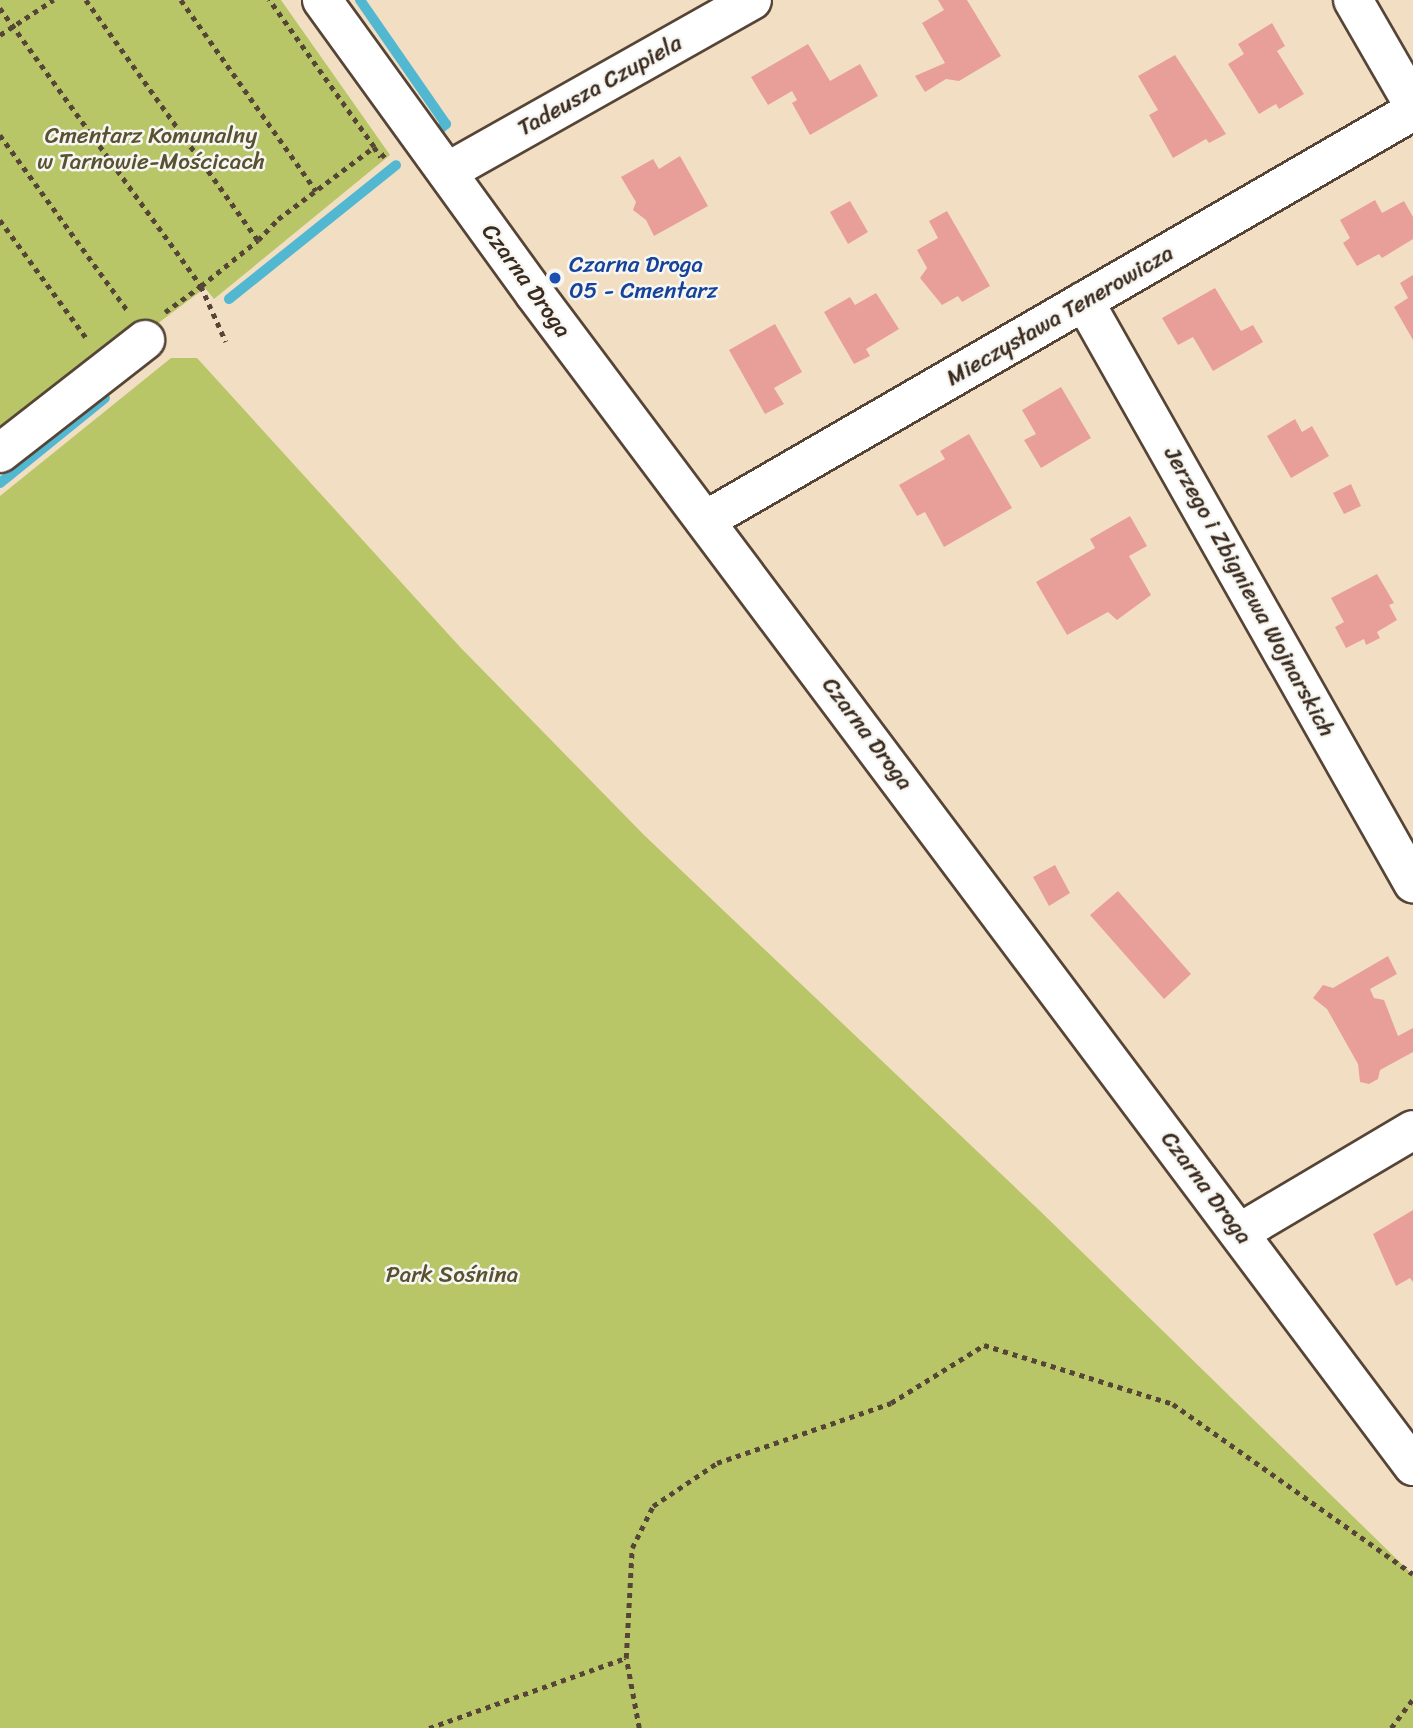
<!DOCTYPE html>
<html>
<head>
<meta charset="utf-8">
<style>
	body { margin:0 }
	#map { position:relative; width:1413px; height:1728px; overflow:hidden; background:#f2dfc3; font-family:Sriracha,sans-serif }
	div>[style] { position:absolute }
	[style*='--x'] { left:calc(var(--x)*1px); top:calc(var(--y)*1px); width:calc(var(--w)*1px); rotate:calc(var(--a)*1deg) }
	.green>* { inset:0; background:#b9c668 }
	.stream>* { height:10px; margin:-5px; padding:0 5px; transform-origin:5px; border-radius:5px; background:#52b8d1 }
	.building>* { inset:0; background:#e99f99 }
	.path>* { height:4.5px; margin-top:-2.25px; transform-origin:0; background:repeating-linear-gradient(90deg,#564537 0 5px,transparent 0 10px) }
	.roads { filter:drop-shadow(2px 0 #564537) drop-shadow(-2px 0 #564537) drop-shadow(0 2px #564537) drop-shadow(0 -2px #564537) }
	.minor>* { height:38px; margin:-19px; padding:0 19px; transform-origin:19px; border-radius:19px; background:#fff }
	.dots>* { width:19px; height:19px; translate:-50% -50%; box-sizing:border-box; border:4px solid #f6f6f2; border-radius:50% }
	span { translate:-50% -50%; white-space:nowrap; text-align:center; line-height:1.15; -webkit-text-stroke:5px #f6f6f2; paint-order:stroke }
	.street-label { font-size:23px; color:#3b2a1e }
	.park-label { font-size:23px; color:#5a5130 }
	.transit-label { font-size:23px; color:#164399 }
	.left { translate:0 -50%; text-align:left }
</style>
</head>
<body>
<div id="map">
	<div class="green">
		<div style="clip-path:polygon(0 0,281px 0,390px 155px,214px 299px,205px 288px,145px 333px,0 463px)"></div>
		<div style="clip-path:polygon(171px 358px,197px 358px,460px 647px,644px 835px,1039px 1210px,1413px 1575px,1413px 1728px,0 1728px,0 496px)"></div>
	</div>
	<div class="stream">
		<div style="--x:360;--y:0;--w:151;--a:55.3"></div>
		<div style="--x:446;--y:124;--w:8;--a:140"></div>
		<div style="--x:229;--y:299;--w:214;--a:-38.7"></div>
		<div style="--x:0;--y:483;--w:135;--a:-39"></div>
	</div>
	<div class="building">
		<div style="clip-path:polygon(938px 0,967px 0,1001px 56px,959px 81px,946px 79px,925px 92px,915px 76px,945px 63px,922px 23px,944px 10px)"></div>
		<div style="clip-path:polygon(1272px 23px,1285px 46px,1277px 51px,1304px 94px,1279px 109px,1276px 104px,1259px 114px,1228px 64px,1244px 54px,1238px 44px)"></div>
		<div style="clip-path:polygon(808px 44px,830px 81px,860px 64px,878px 96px,810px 135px,792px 103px,797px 100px,792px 91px,768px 105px,751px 77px)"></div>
		<div style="clip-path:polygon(1175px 55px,1226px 134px,1209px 143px,1206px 139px,1173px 158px,1149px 115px,1158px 110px,1138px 76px)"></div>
		<div style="clip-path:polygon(680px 156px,708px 206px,654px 236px,646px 220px,633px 210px,636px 202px,621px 177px,653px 159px,659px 169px)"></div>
		<div style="clip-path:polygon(1375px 200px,1382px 213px,1404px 201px,1413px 217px,1413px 239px,1382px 258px,1379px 254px,1357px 266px,1343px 243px,1350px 238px,1340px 220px)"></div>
		<div style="clip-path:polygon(850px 201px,868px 232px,848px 244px,830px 212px)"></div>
		<div style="clip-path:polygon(947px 211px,990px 286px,962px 302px,958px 296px,942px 305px,920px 278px,927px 268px,917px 250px,938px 238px,929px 221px)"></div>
		<div style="clip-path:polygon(1413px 275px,1413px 340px,1394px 307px,1408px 298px,1400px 283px)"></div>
		<div style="clip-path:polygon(1215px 288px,1241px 331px,1253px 325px,1263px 342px,1213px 371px,1193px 337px,1178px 345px,1162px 318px)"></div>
		<div style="clip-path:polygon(876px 293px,899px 329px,866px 349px,870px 356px,854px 364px,824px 312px,850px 297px,855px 305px)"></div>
		<div style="clip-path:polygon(775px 324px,802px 372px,774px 388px,784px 404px,765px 414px,729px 350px)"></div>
		<div style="clip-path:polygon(1061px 387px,1091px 438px,1041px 468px,1024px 440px,1036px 434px,1022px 410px)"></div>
		<div style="clip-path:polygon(1295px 419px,1302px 432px,1312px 426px,1329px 456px,1291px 478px,1267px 436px)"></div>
		<div style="clip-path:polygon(969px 434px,1012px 508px,944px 547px,925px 512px,917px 516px,899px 485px,945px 459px,940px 451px)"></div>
		<div style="clip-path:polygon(1351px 484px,1361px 506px,1344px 514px,1333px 493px)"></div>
		<div style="clip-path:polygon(1130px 516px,1147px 546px,1129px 556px,1151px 595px,1117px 620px,1108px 612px,1067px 635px,1036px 582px,1095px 548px,1090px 539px)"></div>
		<div style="clip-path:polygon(1377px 574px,1394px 603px,1389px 605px,1397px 620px,1377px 632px,1380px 638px,1366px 645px,1364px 639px,1346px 648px,1335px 627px,1344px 622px,1331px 598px)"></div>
		<div style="clip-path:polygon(1055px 865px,1070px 893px,1049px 906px,1033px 877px)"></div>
		<div style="clip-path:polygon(1118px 891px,1191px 974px,1164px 999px,1090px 915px)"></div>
		<div style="clip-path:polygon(1388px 956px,1397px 974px,1370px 989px,1374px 998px,1384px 1000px,1398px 1036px,1413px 1028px,1413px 1052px,1380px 1070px,1378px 1079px,1369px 1084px,1360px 1082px,1358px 1064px,1327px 1009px,1313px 998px,1323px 985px,1333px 988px)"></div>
		<div style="clip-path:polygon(1413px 1210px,1413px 1282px,1410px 1278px,1396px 1286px,1373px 1234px)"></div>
	</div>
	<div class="path">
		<div style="--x:86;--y:0;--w:295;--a:54.4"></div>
		<div style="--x:258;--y:240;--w:29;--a:-46"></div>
		<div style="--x:278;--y:219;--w:120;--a:-36.9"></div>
		<div style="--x:374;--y:147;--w:181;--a:-125.5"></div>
		<div style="--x:181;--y:0;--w:234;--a:54.7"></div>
		<div style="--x:0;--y:8;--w:343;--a:54.1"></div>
		<div style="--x:201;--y:286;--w:73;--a:-38.9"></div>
		<div style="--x:0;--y:35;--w:64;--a:-33.4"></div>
		<div style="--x:0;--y:135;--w:216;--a:54"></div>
		<div style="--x:374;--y:147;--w:12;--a:55"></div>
		<div style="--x:381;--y:157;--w:8;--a:-40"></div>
		<div style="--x:0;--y:220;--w:147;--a:53.8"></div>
		<div style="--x:165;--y:312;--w:44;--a:-35.8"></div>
		<div style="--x:201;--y:286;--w:61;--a:65.9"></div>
		<div style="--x:429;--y:1728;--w:209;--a:-19.6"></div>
		<div style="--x:639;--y:1728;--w:71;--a:-100.5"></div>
		<div style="--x:626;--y:1658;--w:110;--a:-86.9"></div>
		<div style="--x:632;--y:1548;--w:47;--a:-63.4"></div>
		<div style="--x:653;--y:1506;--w:77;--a:-33.9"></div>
		<div style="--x:717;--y:1463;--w:184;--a:-19"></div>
		<div style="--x:891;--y:1403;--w:110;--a:-31.9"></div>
		<div style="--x:984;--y:1345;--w:198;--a:17.3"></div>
		<div style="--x:1173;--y:1404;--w:294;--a:35.3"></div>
		<div style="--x:1391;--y:1728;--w:36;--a:-53"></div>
	</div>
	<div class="roads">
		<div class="minor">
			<div style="--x:322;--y:0;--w:362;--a:54.1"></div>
			<div style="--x:534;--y:293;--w:1466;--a:53.15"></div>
			<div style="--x:1353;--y:0;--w:120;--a:60"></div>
			<div style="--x:447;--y:172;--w:350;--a:-29.4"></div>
			<div style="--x:1084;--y:301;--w:669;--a:60.52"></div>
			<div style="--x:0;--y:453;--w:184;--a:-37.9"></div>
			<div style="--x:706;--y:520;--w:817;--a:-30.05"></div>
			<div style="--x:1239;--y:1233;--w:202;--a:-30.6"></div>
		</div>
	</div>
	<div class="dots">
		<div style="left:555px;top:278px;background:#1a4fb4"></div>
	</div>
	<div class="street-label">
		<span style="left:600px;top:86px;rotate:-29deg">Tadeusza Czupiela</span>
		<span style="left:526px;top:281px;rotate:54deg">Czarna Droga</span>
		<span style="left:1060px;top:316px;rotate:-30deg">Mieczysława Tenerowicza</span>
		<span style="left:1249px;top:592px;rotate:61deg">Jerzego i Zbigniewa Wojnarskich</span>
		<span style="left:867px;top:734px;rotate:53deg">Czarna Droga</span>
		<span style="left:1206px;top:1188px;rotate:53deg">Czarna Droga</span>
	</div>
	<div class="park-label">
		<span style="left:151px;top:149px">Cmentarz Komunalny<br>w Tarnowie-Mościcach</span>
		<span style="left:452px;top:1275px">Park Sośnina</span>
	</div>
	<div class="transit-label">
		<span class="left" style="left:569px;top:278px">Czarna Droga<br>05 - Cmentarz</span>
	</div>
</div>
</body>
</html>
